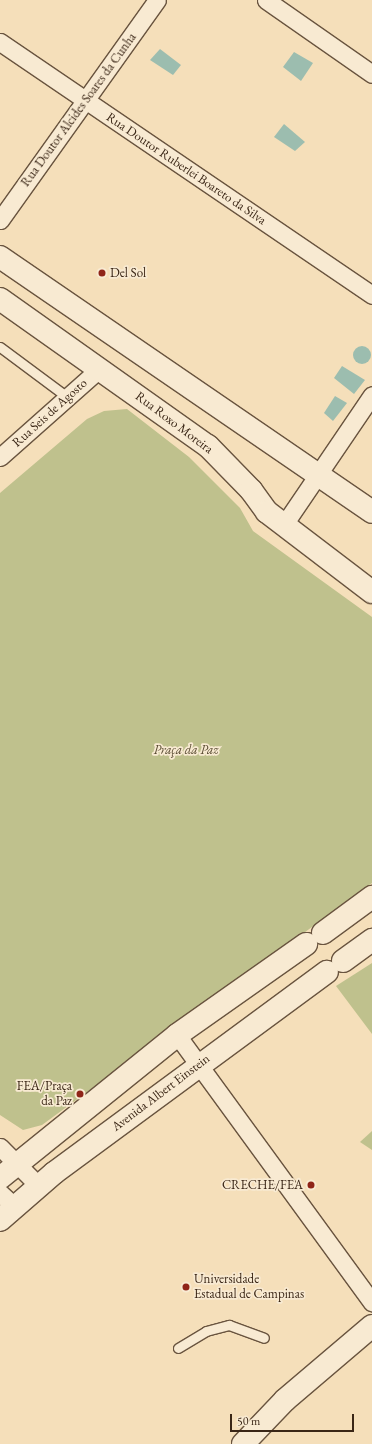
<!DOCTYPE html>
<html>
<head>
<meta charset="utf-8">
<style>
	body { margin:0 }
	#map { position:relative; width:372px; height:1444px; overflow:hidden; background:#f5dfba; font-family:"EB Garamond",serif }
	div>[style] { position:absolute }
	[style*='--x'] { left:calc(var(--x)*1px); top:calc(var(--y)*1px); width:calc(var(--w)*1px); rotate:calc(var(--a)*1deg) }
	.green>* { inset:0; background:#bfc18d }
	.water>* { inset:0; background:#9cbdaf }
	.round { border-radius:50% }
	.roads { filter:drop-shadow(1px 0 #69543f) drop-shadow(-1px 0 #69543f) drop-shadow(0 1px #69543f) drop-shadow(0 -1px #69543f) }
	.service>* { height:9px; margin:-4.5px; padding:0 4.5px; transform-origin:4.5px; border-radius:4.5px; background:#f8ead2 }
	.minor>* { height:17px; margin:-8.5px; padding:0 8.5px; transform-origin:8.5px; border-radius:8.5px; background:#f8ead2 }
	.tertiary>* { height:22px; margin:-11px; padding:0 11px; transform-origin:11px; border-radius:11px; background:#f8ead2 }
	.secondary>* { height:22px; margin:-11px; padding:0 11px; transform-origin:11px; border-radius:11px; background:#f8ead2 }
	.dots>* { width:11px; height:11px; translate:-50% -50%; box-sizing:border-box; border:2px solid #f8ead2; border-radius:50% }
	span { translate:-50% -50%; white-space:nowrap; text-align:center; line-height:1.15; -webkit-text-stroke:3.5px #f8ead2; paint-order:stroke }
	.street-label { font-size:13px; color:#3a2616 }
	.poi-label { font-size:13px; color:#3a2616 }
	.left { translate:0 -50%; text-align:left }
	.right { translate:-100% -50%; text-align:right }
	.park-label { font-size:13px; color:#5b4d34; font-style:italic }
	.scale { position:absolute; left:230px; top:1414px; width:124px; height:18px; box-sizing:border-box; border:2px solid #3a2616; border-top:0; padding-left:5px; font-size:12px; line-height:14px; white-space:nowrap; color:#3a2616; -webkit-text-stroke:3px #f8ead2; paint-order:stroke }
</style>
</head>
<body>
<div id="map">
	<div class="green">
		<div style="clip-path:polygon(127px 409px,189px 457px,240px 508px,253px 531px,372px 617px,372px 883px,42px 1125px,23px 1130px,0 1115px,0 493px,87px 419px,104px 411px)"></div>
		<div style="clip-path:polygon(372px 963px,372px 1034px,336px 986px)"></div>
		<div style="clip-path:polygon(372px 1131px,372px 1150px,360px 1142px)"></div>
	</div>
	<div class="water">
		<div style="clip-path:polygon(160px 49px,181px 65px,173px 75px,150px 60px)"></div>
		<div style="clip-path:polygon(294px 52px,313px 63px,301px 81px,283px 67px)"></div>
		<div style="clip-path:polygon(284px 124px,305px 142px,295px 151px,274px 137px)"></div>
		<div class="round" style="left:353px;top:346px;width:18px;height:18px"></div>
		<div style="clip-path:polygon(342px 366px,365px 380px,354px 394px,334px 378px)"></div>
		<div style="clip-path:polygon(335px 396px,347px 403px,333px 421px,324px 413px)"></div>
	</div>
	<div class="roads">
		<div class="service">
			<div style="--x:0;--y:347;--w:84;--a:36.7"></div>
			<div style="--x:178;--y:1348;--w:33;--a:-31"></div>
			<div style="--x:206;--y:1331;--w:24;--a:-15"></div>
			<div style="--x:229;--y:1325;--w:37;--a:20"></div>
		</div>
		<div class="minor">
			<div style="--x:266;--y:0;--w:129;--a:34.9"></div>
			<div style="--x:0;--y:42;--w:450;--a:34.2"></div>
			<div style="--x:0;--y:220;--w:270;--a:-54.5"></div>
			<div style="--x:0;--y:457;--w:132;--a:-41.6"></div>
			<div style="--x:283;--y:526;--w:158;--a:-55.8"></div>
			<div style="--x:177;--y:1035;--w:331;--a:53.9"></div>
			<div style="--x:0;--y:1147;--w:55;--a:45"></div>
			<div style="--x:0;--y:1193;--w:21;--a:43"></div>
		</div>
		<div class="tertiary">
			<div style="--x:323;--y:933;--w:61;--a:-36.3"></div>
			<div style="--x:343;--y:961;--w:36;--a:-36"></div>
			<div style="--x:0;--y:1178;--w:228;--a:-38.9"></div>
			<div style="--x:177;--y:1035;--w:158;--a:-35.2"></div>
			<div style="--x:0;--y:1220;--w:72;--a:-41"></div>
			<div style="--x:54;--y:1173;--w:339;--a:-36.4"></div>
			<div style="--x:243;--y:1444;--w:61;--a:-46.3"></div>
			<div style="--x:285;--y:1400;--w:114;--a:-40.4"></div>
		</div>
		<div class="secondary">
			<div style="--x:0;--y:257;--w:451;--a:34.4"></div>
			<div style="--x:0;--y:299;--w:255;--a:35.3"></div>
			<div style="--x:208;--y:446;--w:62;--a:45.7"></div>
			<div style="--x:251;--y:490;--w:27;--a:54"></div>
			<div style="--x:267;--y:512;--w:132;--a:37.3"></div>
		</div>
	</div>
	<div class="dots">
		<div style="left:102px;top:273px;background:#8f2418"></div>
		<div style="left:80px;top:1094px;background:#8f2418"></div>
		<div style="left:311px;top:1185px;background:#8f2418"></div>
		<div style="left:186px;top:1287px;background:#8f2418"></div>
	</div>
	<div class="street-label">
		<span style="left:79px;top:110px;rotate:-54deg">Rua Doutor Alcides Soares da Cunha</span>
		<span style="left:186px;top:169px;rotate:34deg">Rua Doutor Ruberlei Boareto da Silva</span>
		<span style="left:50px;top:413px;rotate:-42deg">Rua Seis de Agosto</span>
		<span style="left:174px;top:423px;rotate:37deg">Rua Roxo Moreira</span>
		<span style="left:161px;top:1093px;rotate:-37deg">Avenida Albert Einstein</span>
	</div>
	<div class="poi-label">
		<span class="left" style="left:110px;top:273px">Del Sol</span>
		<span class="right" style="left:72px;top:1094px">FEA/Praça<br>da Paz</span>
		<span class="right" style="left:303px;top:1185px">CRECHE/FEA</span>
		<span class="left" style="left:194px;top:1287px">Universidade<br>Estadual de Campinas</span>
	</div>
	<div class="park-label">
		<span style="left:186px;top:750px">Praça da Paz</span>
	</div>
	<div class="scale">50 m</div>
</div>
</body>
</html>
